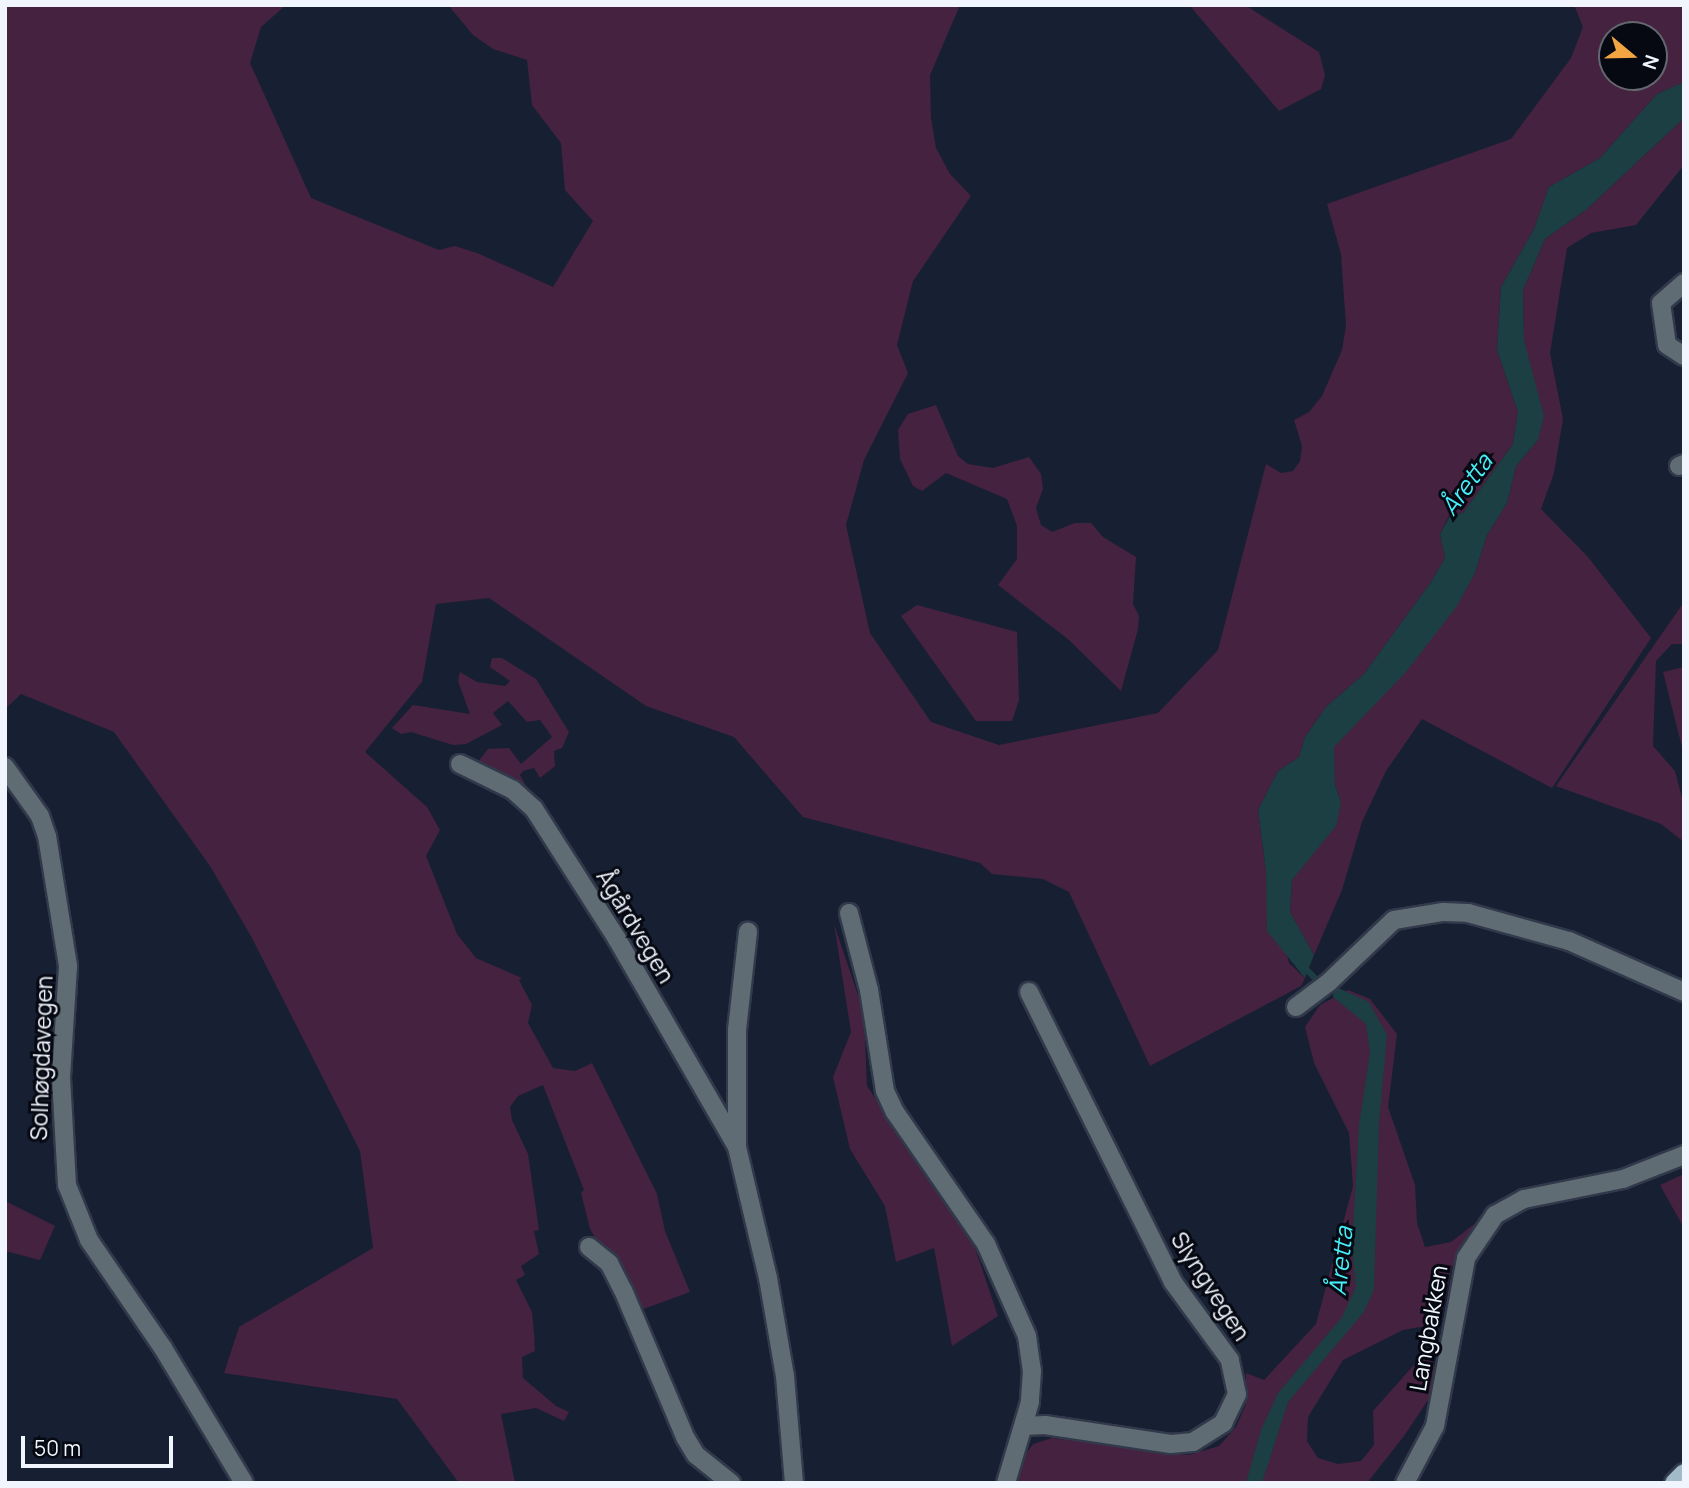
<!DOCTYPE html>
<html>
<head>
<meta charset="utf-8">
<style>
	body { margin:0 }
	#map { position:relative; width:1689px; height:1488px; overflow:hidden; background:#171f33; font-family:Manrope,sans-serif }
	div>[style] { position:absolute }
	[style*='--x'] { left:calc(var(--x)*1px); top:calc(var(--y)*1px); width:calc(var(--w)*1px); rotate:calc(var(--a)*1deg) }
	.green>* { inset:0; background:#442240 }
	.water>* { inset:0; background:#1b3f42 }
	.stream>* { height:6px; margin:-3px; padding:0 3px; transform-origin:3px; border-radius:3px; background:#1b3f42 }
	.roads { filter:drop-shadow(2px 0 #31394b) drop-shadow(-2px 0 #31394b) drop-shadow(0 2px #31394b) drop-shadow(0 -2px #31394b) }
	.minor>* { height:18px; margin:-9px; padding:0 9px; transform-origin:9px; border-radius:9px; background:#606c73 }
	.primary>* { height:18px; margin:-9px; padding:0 9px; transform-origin:9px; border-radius:9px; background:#a1bbc9 }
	span { translate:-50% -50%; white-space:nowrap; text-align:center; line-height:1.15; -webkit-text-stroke:6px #060912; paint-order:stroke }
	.street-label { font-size:23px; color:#f1f5fd }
	.water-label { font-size:24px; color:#46eff9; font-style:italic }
	.frame { position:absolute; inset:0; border:7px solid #f1f5fd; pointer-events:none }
	.north { position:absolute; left:1598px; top:21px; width:70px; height:70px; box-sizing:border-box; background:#060912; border:2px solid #646770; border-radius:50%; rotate:109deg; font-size:19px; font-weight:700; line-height:28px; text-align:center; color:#f1f5fd }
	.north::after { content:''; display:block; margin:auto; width:24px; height:32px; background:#f2a541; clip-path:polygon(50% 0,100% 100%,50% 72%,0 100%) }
	.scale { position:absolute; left:21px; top:1436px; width:152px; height:32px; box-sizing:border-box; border:4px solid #f1f5fd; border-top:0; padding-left:9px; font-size:21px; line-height:24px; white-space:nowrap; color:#f1f5fd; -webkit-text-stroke:5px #060912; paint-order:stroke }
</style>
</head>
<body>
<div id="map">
	<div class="green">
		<div style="clip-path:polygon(evenodd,5px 5px,286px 5px,261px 27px,250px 63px,311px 198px,439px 250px,455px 246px,477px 253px,553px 287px,593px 221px,565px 190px,561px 143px,532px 105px,527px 60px,493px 49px,473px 35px,448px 5px,960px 5px,930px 75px,931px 118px,936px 148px,950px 174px,971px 196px,913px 281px,897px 345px,908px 373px,864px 460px,846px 525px,870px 633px,931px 722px,999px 745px,1158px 713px,1218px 650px,1266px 464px,1281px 473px,1293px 471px,1300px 461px,1302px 446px,1294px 420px,1309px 412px,1322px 396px,1342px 350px,1346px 326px,1341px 254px,1327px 204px,1511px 139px,1571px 58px,1583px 27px,1574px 5px,1684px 5px,1684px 82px,1657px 94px,1600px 158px,1549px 187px,1534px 229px,1501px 287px,1497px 350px,1518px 412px,1513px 444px,1463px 513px,1449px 516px,1440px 534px,1445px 558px,1431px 582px,1364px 674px,1326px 707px,1305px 737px,1299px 757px,1278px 771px,1258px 810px,1266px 871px,1289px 963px,1305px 978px,1301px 986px,1150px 1066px,1069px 892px,1043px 879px,992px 874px,980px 863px,803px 817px,734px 737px,646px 706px,489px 598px,436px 604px,422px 682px,365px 752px,427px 807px,440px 830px,426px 856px,457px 934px,476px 958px,522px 978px,519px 980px,532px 1005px,528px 1023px,553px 1068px,575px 1071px,592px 1063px,657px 1194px,665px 1231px,690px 1292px,638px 1311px,590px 1229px,581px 1193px,584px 1190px,543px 1085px,518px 1096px,510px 1107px,512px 1120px,528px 1154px,539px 1230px,534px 1231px,539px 1254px,521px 1266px,525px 1275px,516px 1280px,532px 1312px,534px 1333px,535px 1351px,522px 1357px,523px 1378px,556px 1406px,569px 1412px,564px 1421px,536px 1408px,501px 1414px,515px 1483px,459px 1483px,397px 1399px,224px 1373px,239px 1327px,373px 1248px,360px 1151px,252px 938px,210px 866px,114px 732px,21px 694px,5px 709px,5px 5px,1612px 35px,1654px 35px,1654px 77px,1612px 77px,1612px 35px)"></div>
		<div style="clip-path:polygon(1245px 5px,1319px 52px,1325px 75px,1321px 89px,1279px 111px,1190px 6px)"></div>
		<div style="clip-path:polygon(1684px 118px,1684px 165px,1636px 225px,1591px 233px,1567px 248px,1550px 353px,1563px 419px,1554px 473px,1541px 509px,1588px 557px,1651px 638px,1552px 788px,1422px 719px,1386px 771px,1362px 822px,1342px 890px,1314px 955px,1290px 912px,1292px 880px,1341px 803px,1335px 784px,1333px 747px,1475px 573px,1487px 535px,1507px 503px,1516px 466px,1538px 440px,1524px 340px,1523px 290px,1545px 239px,1587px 209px)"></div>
		<div style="clip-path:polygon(936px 405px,958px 456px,968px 464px,993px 468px,1029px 457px,1041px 474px,1043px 489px,1036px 508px,1041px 525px,1052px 532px,1075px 523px,1091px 523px,1103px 537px,1136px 557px,1133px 604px,1139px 616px,1138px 629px,1121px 691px,1069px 640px,998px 585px,1017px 559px,1017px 526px,1007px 499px,946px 473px,922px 491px,913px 486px,900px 459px,898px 430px,908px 414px)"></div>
		<div style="clip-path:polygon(1684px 602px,1684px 644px,1672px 644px,1656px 661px,1653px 746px,1675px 771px,1684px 805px,1684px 842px,1661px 824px,1556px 786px)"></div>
		<div style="clip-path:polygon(917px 605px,1017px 632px,1019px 700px,1012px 721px,976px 721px,901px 616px)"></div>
		<div style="clip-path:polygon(492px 658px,502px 658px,536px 679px,569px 732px,562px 748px,554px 751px,555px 766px,540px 778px,534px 768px,523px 771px,520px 775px,526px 786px,477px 763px,488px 749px,509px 748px,521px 764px,552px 737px,540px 720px,527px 722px,508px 701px,493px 713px,502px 725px,466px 744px,453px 745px,411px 732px,401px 734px,392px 728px,413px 705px,470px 714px,458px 681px,460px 672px,477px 682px,505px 686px,510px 681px,490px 667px)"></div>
		<div style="clip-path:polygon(1684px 667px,1684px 755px,1663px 672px)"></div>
		<div style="clip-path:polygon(834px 924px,864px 1013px,867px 1086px,973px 1242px,998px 1316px,952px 1346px,934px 1248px,896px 1262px,885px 1206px,850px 1149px,833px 1077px,851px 1032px)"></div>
		<div style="clip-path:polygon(1348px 990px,1370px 999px,1397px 1034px,1388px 1107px,1415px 1185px,1417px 1223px,1425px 1247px,1451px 1242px,1486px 1215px,1451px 1268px,1444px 1308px,1426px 1326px,1403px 1330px,1343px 1360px,1308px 1417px,1307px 1441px,1318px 1458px,1338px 1464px,1361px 1461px,1374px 1445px,1373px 1411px,1420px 1358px,1434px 1362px,1434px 1391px,1404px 1436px,1367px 1483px,1015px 1483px,1020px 1462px,1033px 1444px,1052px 1438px,1189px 1455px,1219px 1446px,1236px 1427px,1246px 1404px,1246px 1373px,1264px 1380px,1316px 1324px,1353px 1186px,1349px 1133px,1314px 1063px,1305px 1027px,1320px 1005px)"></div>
		<div style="clip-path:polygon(1684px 1174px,1684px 1228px,1660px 1185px)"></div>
		<div style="clip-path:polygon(5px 1201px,55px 1226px,40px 1260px,5px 1251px)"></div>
	</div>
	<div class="water">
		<div style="clip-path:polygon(1684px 82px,1684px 118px,1587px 209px,1545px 239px,1523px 290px,1524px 340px,1544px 416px,1538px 440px,1516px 466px,1507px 503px,1487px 535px,1475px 573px,1457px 606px,1406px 672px,1334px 747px,1335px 784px,1341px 803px,1336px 826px,1292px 880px,1290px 912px,1314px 955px,1305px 978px,1267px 931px,1266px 871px,1258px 810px,1278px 771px,1299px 757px,1305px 737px,1326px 707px,1364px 674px,1431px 582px,1445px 558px,1440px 534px,1450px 516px,1463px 513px,1513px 444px,1518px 412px,1497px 350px,1501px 287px,1534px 229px,1549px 187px,1600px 158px,1657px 94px)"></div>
		<div style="clip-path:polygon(1334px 986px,1369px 1002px,1387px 1035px,1379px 1124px,1374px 1289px,1364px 1312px,1288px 1402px,1262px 1483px,1246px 1483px,1261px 1430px,1278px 1393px,1342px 1317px,1356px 1287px,1352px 1247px,1359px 1125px,1370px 1052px,1366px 1024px,1333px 997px)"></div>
	</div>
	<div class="stream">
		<div style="--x:1303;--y:966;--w:16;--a:45"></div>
	</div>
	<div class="roads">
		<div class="minor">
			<div style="--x:1684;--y:283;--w:30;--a:139"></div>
			<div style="--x:1661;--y:303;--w:42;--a:81.9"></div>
			<div style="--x:1667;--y:345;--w:20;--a:33"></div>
			<div style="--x:1679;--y:466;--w:5;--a:-22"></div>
			<div style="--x:460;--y:764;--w:59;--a:26.1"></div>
			<div style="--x:513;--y:790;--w:28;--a:42"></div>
			<div style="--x:534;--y:809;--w:154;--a:57.4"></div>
			<div style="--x:617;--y:939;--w:240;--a:60"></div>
			<div style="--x:737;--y:1147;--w:135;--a:76.7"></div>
			<div style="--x:768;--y:1278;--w:99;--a:80.2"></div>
			<div style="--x:785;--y:1376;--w:107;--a:85.2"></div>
			<div style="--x:5;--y:767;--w:60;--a:54.5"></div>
			<div style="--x:40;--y:816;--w:21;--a:71"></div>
			<div style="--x:47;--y:836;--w:132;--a:80.8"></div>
			<div style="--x:68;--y:966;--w:112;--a:93.6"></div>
			<div style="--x:61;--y:1078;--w:107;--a:86.8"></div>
			<div style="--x:67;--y:1185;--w:59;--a:68.2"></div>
			<div style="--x:89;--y:1240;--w:131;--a:55.6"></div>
			<div style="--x:163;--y:1348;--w:157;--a:59"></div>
			<div style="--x:849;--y:913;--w:80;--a:75.4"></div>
			<div style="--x:869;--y:990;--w:102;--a:81"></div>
			<div style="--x:885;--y:1091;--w:23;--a:65"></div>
			<div style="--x:895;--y:1112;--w:160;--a:55.4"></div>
			<div style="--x:986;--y:1244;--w:101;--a:66"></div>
			<div style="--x:1027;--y:1336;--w:35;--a:82"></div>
			<div style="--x:1032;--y:1371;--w:31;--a:94"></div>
			<div style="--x:1030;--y:1402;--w:84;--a:106.5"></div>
			<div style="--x:1296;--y:1007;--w:40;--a:-37"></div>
			<div style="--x:1328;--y:983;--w:91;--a:-43.7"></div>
			<div style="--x:1394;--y:920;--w:50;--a:-9.3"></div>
			<div style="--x:1443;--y:912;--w:25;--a:2"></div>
			<div style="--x:1468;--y:913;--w:105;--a:15.5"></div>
			<div style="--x:1569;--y:941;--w:126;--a:23.9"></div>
			<div style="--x:737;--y:1147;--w:117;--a:-90"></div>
			<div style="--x:737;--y:1030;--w:99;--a:-83.6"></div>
			<div style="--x:589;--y:1247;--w:26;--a:39"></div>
			<div style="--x:609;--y:1263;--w:30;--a:63"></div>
			<div style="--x:623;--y:1290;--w:160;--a:67.1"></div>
			<div style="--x:685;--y:1437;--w:21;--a:59"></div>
			<div style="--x:696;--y:1455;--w:45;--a:38.7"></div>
			<div style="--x:1024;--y:1426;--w:21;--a:-3"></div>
			<div style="--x:1045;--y:1425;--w:127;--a:8.6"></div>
			<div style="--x:1171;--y:1444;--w:22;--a:-5"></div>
			<div style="--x:1193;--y:1442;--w:36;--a:-32"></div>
			<div style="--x:1223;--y:1423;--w:32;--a:-64"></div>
			<div style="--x:1237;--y:1394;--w:35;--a:-102"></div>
			<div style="--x:1230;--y:1360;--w:97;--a:-126.2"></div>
			<div style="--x:1173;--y:1282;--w:324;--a:-116.4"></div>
			<div style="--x:1405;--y:1483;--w:64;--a:-62.2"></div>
			<div style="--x:1435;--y:1426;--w:171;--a:-79.5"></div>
			<div style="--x:1466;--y:1258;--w:52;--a:-56"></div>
			<div style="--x:1495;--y:1215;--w:33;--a:-29"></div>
			<div style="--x:1524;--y:1199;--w:101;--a:-11.4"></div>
			<div style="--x:1623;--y:1179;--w:66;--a:-21.5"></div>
		</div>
		<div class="primary">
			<div style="--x:1674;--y:1483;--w:14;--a:-45"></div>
		</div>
	</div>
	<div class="street-label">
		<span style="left:636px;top:926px;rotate:59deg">Ågårdvegen</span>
		<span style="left:41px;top:1058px;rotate:-88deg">Solhøgdavegen</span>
		<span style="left:1211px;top:1286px;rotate:57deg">Slyngvegen</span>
		<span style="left:1428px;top:1328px;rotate:-80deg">Langbakken</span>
	</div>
	<div class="water-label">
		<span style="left:1466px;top:484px;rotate:-54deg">Åretta</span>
		<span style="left:1340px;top:1261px;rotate:-84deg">Åretta</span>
	</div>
	<div class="frame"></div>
	<div class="north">N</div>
	<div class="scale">50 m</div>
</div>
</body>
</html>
